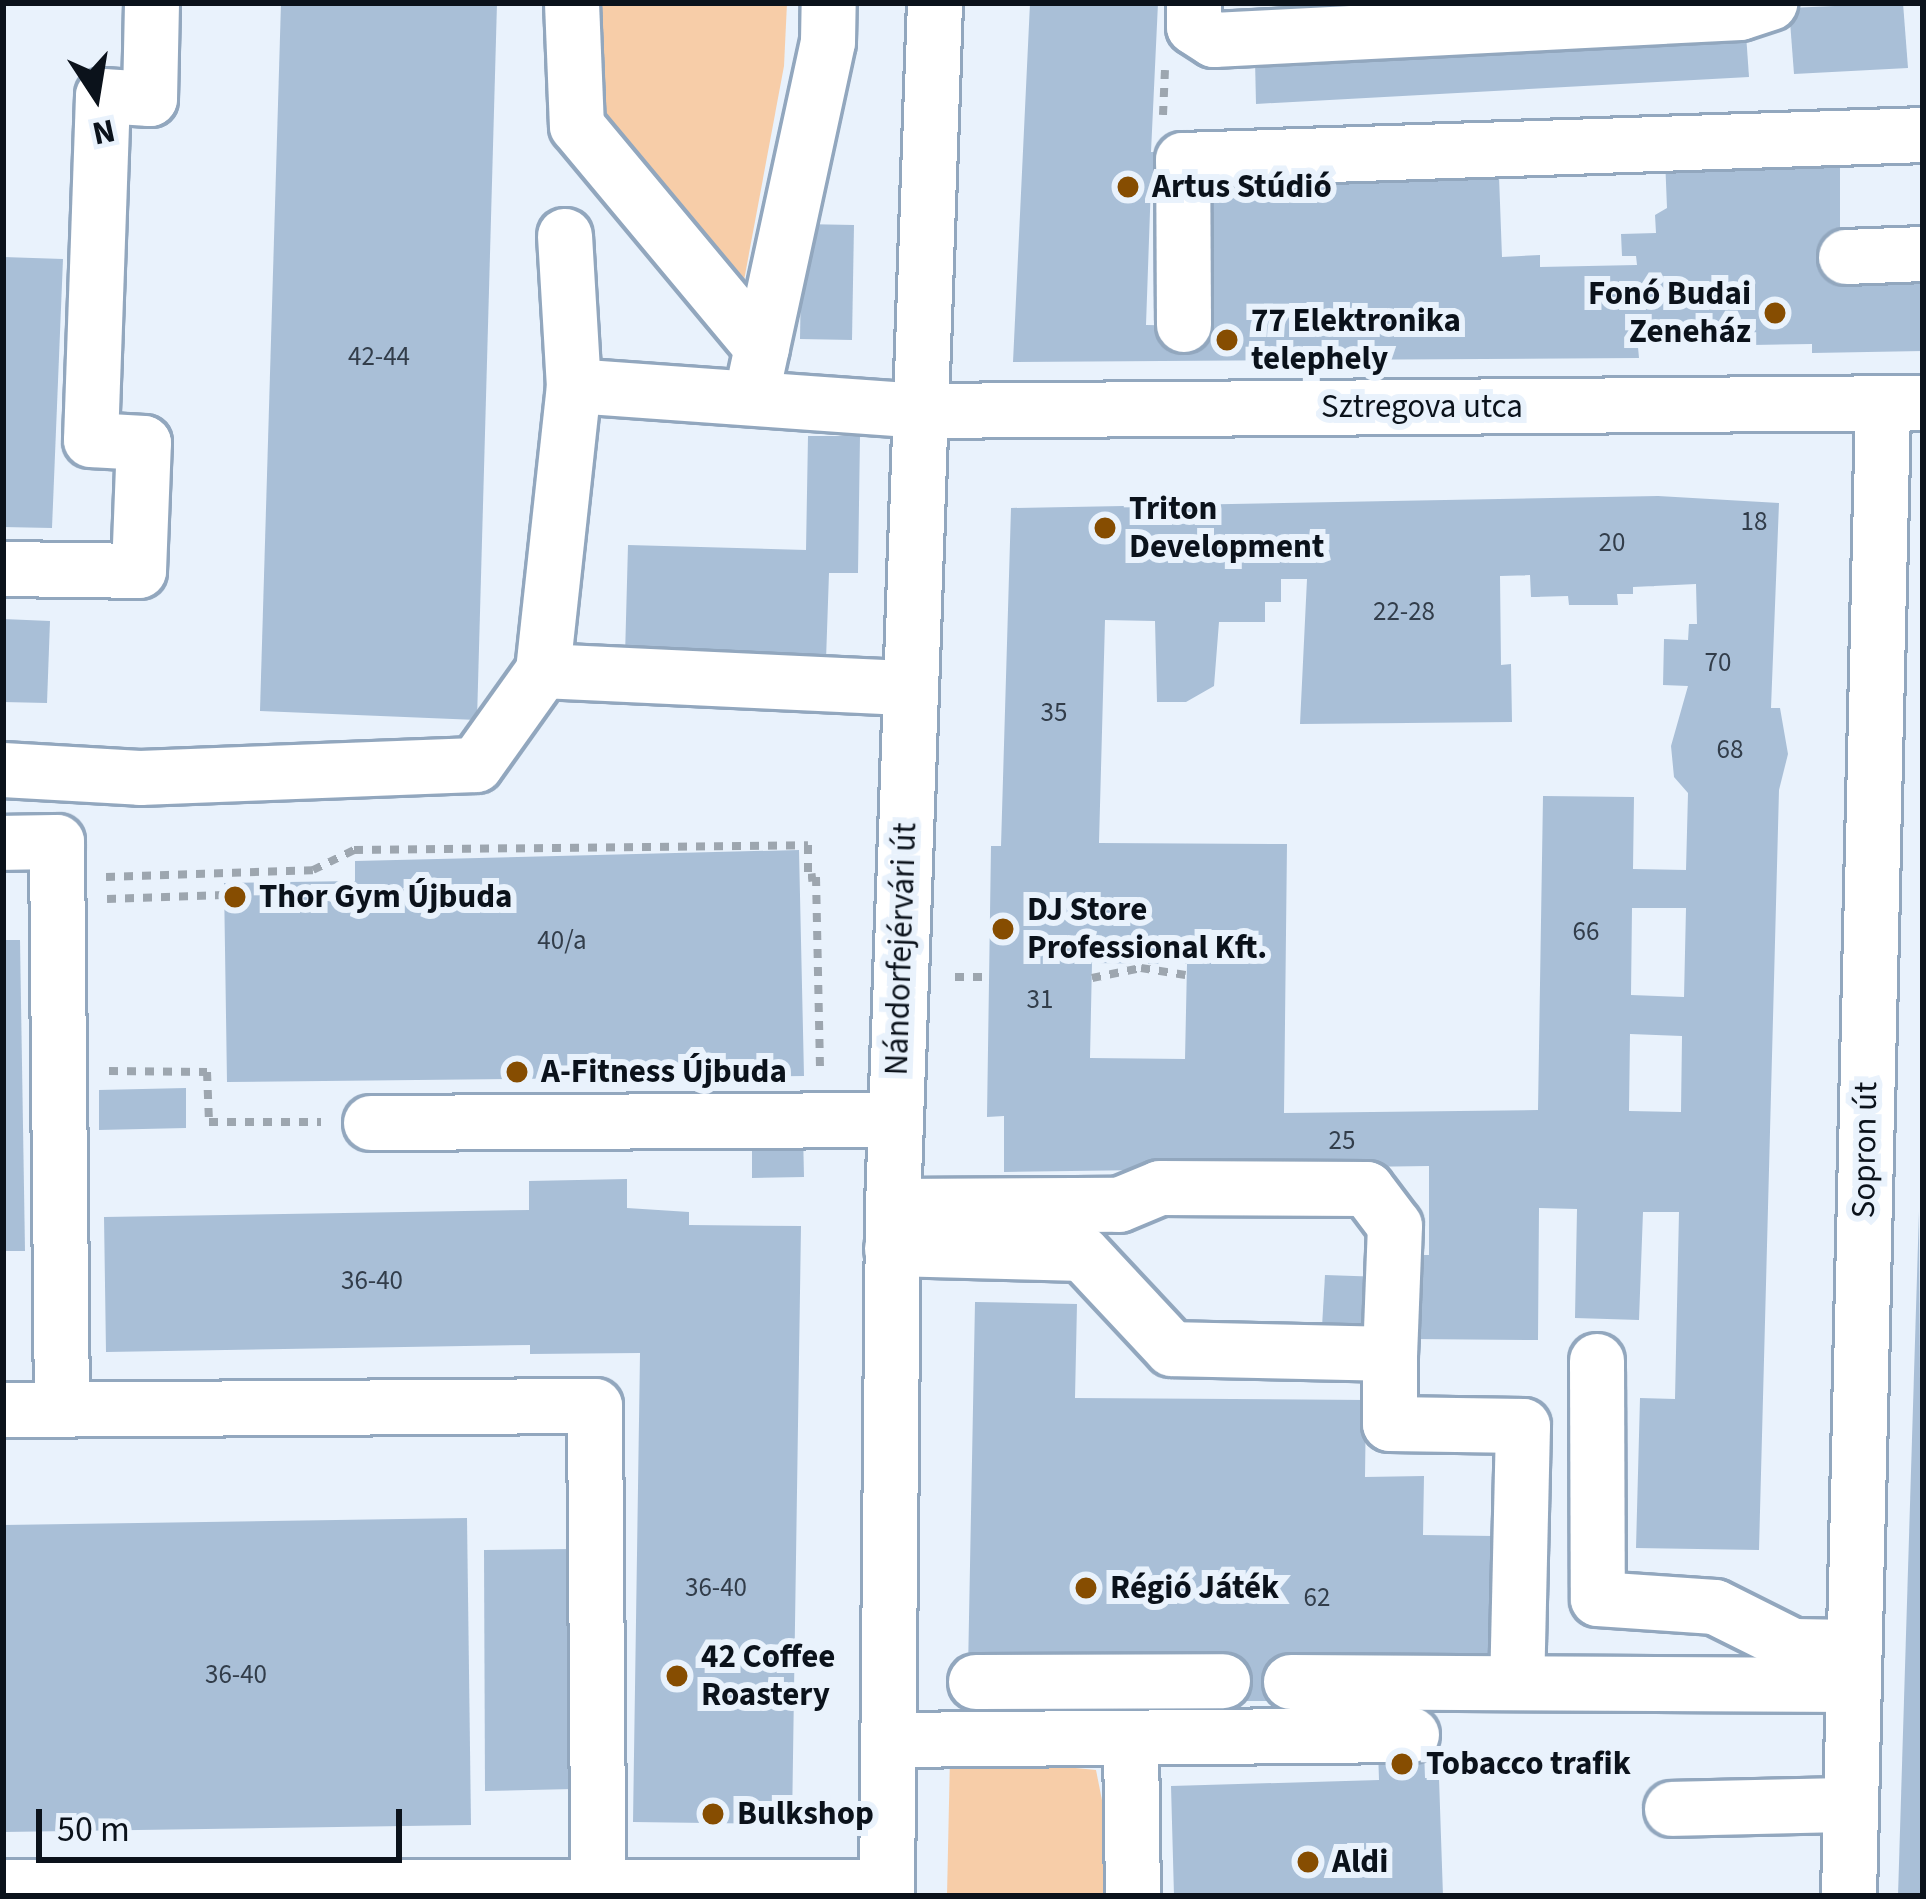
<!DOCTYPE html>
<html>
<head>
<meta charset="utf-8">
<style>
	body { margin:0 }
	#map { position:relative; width:1926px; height:1899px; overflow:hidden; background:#e9f2fc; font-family:"Source Sans 3",sans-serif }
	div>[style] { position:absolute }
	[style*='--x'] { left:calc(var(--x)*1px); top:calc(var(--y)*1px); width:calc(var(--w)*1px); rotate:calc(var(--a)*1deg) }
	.green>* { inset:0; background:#f7cda8 }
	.building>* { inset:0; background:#a9bfd7 }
	.path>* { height:8px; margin-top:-4px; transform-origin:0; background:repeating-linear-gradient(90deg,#9da6af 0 9px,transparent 0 18px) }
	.roads { filter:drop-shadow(3px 0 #92a7be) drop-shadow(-3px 0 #92a7be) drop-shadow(0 3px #92a7be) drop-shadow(0 -3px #92a7be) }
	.minor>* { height:54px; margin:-27px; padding:0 27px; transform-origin:27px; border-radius:27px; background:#fff }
	.dots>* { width:33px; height:33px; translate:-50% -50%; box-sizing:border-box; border:6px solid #e9f2fc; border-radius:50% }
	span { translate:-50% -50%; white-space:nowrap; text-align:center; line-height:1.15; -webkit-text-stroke:12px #e9f2fc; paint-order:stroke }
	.number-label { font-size:27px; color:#323d4a }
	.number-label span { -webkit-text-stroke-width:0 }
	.poi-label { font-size:33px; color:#0b121b; font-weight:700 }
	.left { translate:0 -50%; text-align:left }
	.right { translate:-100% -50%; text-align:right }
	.street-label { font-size:33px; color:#0b121b }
	.frame { position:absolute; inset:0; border:6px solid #0b121b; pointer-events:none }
	.north { position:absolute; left:36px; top:36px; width:120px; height:120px; -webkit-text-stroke:9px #e9f2fc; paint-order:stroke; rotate:168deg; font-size:33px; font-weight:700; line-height:48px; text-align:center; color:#0b121b }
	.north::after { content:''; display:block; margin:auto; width:42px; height:54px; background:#0b121b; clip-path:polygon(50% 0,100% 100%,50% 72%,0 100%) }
	.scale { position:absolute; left:36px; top:1809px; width:366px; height:54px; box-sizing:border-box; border:6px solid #0b121b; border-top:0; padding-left:15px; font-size:36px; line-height:42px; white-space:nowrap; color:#0b121b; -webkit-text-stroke:9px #e9f2fc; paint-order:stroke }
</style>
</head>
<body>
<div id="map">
	<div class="green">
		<div style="clip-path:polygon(598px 3px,787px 3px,784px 66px,742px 291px,602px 118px)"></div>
		<div style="clip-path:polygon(950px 1756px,1096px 1770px,1121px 1896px,947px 1896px)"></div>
	</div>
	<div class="building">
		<div style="clip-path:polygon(281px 3px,497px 3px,477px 720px,260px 711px)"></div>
		<div style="clip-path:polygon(1030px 3px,1158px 3px,1151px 152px,1172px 152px,1172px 183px,1151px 183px,1146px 325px,1205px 326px,1200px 188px,1231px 188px,1231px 178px,1499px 176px,1502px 257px,1540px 255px,1540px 267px,1637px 265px,1636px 256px,1622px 256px,1621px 234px,1656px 233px,1655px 215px,1667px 208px,1665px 158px,1840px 150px,1840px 253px,1923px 275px,1923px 351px,1812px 353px,1812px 344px,1638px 347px,1639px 358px,1013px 362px)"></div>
		<div style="clip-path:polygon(1903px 3px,1908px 68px,1794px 74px,1789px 8px)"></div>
		<div style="clip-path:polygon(1746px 34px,1749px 77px,1256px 104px,1255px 60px)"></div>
		<div style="clip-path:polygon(802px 224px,854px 225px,852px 340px,800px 339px)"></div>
		<div style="clip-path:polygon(3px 257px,63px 259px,52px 528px,3px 527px)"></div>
		<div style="clip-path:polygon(808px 436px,860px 436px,858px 573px,829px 573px,826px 660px,625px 656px,628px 545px,806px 550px)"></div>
		<div style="clip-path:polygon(evenodd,1658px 496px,1779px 503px,1771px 708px,1780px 708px,1788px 754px,1779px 790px,1759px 1550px,1636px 1548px,1640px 1398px,1675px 1399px,1679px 1212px,1643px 1212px,1639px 1320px,1575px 1318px,1577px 1209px,1539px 1208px,1538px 1340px,1412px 1339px,1414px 1255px,1429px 1255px,1429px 1166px,1004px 1172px,1004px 1116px,987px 1117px,991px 846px,1001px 846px,1011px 508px,1658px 496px,1530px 575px,1531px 597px,1568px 596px,1569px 605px,1618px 605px,1617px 594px,1633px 594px,1633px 587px,1696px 584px,1697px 624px,1689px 624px,1688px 640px,1664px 639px,1663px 685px,1688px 686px,1671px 746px,1674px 777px,1688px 793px,1686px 870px,1633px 869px,1634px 797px,1543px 796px,1538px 1110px,1284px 1113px,1287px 844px,1099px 843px,1105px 620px,1155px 621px,1157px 702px,1186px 702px,1214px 686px,1219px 622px,1265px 622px,1265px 602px,1281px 602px,1281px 579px,1307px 579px,1300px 724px,1512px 722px,1511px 664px,1501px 665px,1500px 576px,1530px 575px,1658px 496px,1632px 908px,1686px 908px,1684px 997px,1631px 995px,1632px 908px,1658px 496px,1092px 963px,1187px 964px,1185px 1059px,1090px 1058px,1092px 963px,1658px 496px,1630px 1034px,1682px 1036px,1681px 1112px,1629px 1111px,1630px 1034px)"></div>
		<div style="clip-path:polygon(3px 619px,50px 621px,47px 703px,3px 702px)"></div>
		<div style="clip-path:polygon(799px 850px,804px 1076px,227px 1082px,224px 883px,355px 881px,355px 861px)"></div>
		<div style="clip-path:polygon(3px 940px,20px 940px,25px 1251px,3px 1251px)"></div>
		<div style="clip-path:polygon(186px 1088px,186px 1128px,99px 1130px,99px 1090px)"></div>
		<div style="clip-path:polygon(752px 1133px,803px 1133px,804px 1177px,752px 1178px)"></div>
		<div style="clip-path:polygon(627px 1179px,627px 1208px,689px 1212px,689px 1225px,801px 1226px,792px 1824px,633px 1822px,640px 1353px,530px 1354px,530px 1345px,106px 1352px,104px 1217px,529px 1210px,529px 1181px)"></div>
		<div style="clip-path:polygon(1919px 1211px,1923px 1896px,1898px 1896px)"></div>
		<div style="clip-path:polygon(1325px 1275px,1383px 1277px,1380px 1330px,1322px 1327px)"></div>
		<div style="clip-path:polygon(975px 1302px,1077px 1304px,1075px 1398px,1366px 1400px,1365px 1477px,1424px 1476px,1423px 1535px,1493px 1536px,1493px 1661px,1291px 1701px,1223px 1701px,968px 1671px)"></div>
		<div style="clip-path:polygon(467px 1518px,471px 1825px,3px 1832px,3px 1525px)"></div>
		<div style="clip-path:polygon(572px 1549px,573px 1789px,485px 1791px,484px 1550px)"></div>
		<div style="clip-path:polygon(1424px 1749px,1425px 1778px,1439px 1778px,1443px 1896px,1174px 1896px,1171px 1786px,1379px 1780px,1378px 1750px)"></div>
	</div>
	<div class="path">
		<div style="--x:1163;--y:115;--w:45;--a:-87.5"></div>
		<div style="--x:106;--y:877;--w:207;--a:-1.9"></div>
		<div style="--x:313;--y:870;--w:46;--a:-26"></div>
		<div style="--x:354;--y:850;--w:454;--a:-0.6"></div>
		<div style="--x:808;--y:845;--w:33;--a:90"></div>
		<div style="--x:808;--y:878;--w:8;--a:-7"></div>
		<div style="--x:816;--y:877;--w:192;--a:88.8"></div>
		<div style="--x:107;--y:899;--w:117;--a:-2"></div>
		<div style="--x:955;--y:977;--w:34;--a:0"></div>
		<div style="--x:1092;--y:978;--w:50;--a:-11.5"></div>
		<div style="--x:1141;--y:968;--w:45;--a:9"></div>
		<div style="--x:109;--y:1071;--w:98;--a:0.6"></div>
		<div style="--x:207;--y:1072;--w:50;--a:87.7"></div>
		<div style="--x:209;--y:1122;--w:112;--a:0"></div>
	</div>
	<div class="roads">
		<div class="minor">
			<div style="--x:572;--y:3;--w:123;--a:87.7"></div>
			<div style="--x:577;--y:126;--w:289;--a:50.2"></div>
			<div style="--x:1194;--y:3;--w:24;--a:90"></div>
			<div style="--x:1194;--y:27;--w:24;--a:33"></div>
			<div style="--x:1214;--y:40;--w:527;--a:-2.94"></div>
			<div style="--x:1740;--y:13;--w:32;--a:-18"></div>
			<div style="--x:565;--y:236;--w:150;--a:86.6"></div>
			<div style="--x:1846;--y:257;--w:77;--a:-2.2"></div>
			<div style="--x:1184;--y:325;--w:165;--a:-90.3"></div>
			<div style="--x:1183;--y:160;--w:740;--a:-1.93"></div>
			<div style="--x:756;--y:375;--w:341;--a:-77.8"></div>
			<div style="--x:828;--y:42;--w:39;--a:-89"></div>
			<div style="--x:3;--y:569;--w:136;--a:0.8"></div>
			<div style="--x:139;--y:571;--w:128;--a:-87.8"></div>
			<div style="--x:144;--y:443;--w:53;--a:-176.8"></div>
			<div style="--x:91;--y:440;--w:344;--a:-88"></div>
			<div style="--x:103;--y:96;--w:47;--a:3.7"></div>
			<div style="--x:150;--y:99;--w:96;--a:-88.8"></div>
			<div style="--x:543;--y:671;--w:287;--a:-83.8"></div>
			<div style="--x:574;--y:386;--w:348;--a:4.1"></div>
			<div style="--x:921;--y:411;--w:1002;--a:-0.46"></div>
			<div style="--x:3;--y:770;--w:137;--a:3.3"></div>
			<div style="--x:140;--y:778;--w:336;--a:-2.2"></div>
			<div style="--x:476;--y:765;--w:115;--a:-54.5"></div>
			<div style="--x:543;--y:671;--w:367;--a:2.7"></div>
			<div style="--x:3;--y:843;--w:54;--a:-1.1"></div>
			<div style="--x:57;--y:842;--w:568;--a:89.5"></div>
			<div style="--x:371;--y:1123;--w:524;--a:-0.33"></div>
			<div style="--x:893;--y:1206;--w:226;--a:-0.3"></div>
			<div style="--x:1119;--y:1205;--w:44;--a:-22.5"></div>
			<div style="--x:1160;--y:1188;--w:207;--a:0.3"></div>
			<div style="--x:1367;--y:1189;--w:46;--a:52.9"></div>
			<div style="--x:1395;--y:1226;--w:128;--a:92.2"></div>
			<div style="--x:892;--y:1249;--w:191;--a:1.5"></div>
			<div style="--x:1083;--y:1254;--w:130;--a:46.9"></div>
			<div style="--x:1172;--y:1349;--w:218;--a:1.3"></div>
			<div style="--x:1390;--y:1354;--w:70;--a:90"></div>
			<div style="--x:1390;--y:1424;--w:133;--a:0.9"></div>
			<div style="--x:1523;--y:1426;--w:257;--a:91.3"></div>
			<div style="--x:1597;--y:1361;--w:238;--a:89.8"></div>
			<div style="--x:1598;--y:1599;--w:117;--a:3.9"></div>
			<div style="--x:1715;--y:1607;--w:87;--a:26.6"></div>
			<div style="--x:1793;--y:1646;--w:60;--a:1"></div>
			<div style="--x:3;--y:1410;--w:592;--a:-0.39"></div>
			<div style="--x:595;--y:1406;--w:480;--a:89.6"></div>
			<div style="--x:976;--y:1682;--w:247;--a:-0.2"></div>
			<div style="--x:1291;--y:1682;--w:561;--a:0.31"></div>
			<div style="--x:1131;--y:1738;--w:158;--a:89.3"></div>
			<div style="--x:890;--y:1740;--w:522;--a:-0.55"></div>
			<div style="--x:1672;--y:1809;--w:178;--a:-1.3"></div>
			<div style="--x:3;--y:1887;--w:884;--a:0"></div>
			<div style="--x:887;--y:1896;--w:690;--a:-89.5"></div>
			<div style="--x:893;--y:1206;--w:1204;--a:-88"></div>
			<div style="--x:1849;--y:1896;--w:1492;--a:-88.69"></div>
		</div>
	</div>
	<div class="dots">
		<div style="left:1128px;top:187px;background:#864d01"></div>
		<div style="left:1775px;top:313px;background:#864d01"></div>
		<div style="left:1227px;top:340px;background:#864d01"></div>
		<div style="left:1105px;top:528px;background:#864d01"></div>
		<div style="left:235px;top:897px;background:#864d01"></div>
		<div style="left:1003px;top:929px;background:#864d01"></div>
		<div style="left:517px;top:1072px;background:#864d01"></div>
		<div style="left:1086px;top:1588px;background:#864d01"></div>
		<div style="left:677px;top:1676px;background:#864d01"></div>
		<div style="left:1402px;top:1764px;background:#864d01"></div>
		<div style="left:713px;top:1814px;background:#864d01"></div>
		<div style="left:1308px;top:1862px;background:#864d01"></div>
	</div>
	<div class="number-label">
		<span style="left:379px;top:357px">42-44</span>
		<span style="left:1754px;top:522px">18</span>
		<span style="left:1612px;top:543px">20</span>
		<span style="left:1404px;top:612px">22-28</span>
		<span style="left:1718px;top:663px">70</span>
		<span style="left:1054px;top:713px">35</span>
		<span style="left:1730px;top:750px">68</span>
		<span style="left:1586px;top:932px">66</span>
		<span style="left:562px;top:941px">40/a</span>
		<span style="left:1040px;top:1000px">31</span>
		<span style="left:1342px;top:1141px">25</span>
		<span style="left:372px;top:1281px">36-40</span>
		<span style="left:716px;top:1588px">36-40</span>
		<span style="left:1317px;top:1598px">62</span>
		<span style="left:236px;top:1675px">36-40</span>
	</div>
	<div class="poi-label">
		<span class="left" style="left:1152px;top:187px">Artus Stúdió</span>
		<span class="right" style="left:1751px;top:313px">Fonó Budai<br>Zeneház</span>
		<span class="left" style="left:1251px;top:340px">77 Elektronika<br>telephely</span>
		<span class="left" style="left:1129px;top:528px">Triton<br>Development</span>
		<span class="left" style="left:259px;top:897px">Thor Gym Újbuda</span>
		<span class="left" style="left:1027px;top:929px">DJ Store<br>Professional Kft.</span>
		<span class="left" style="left:541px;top:1072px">A-Fitness Újbuda</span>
		<span class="left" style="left:1110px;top:1588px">Régió Játék</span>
		<span class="left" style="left:701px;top:1676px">42 Coffee<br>Roastery</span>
		<span class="left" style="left:1426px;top:1764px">Tobacco trafik</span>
		<span class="left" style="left:737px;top:1814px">Bulkshop</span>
		<span class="left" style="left:1332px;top:1862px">Aldi</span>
	</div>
	<div class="street-label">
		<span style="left:1422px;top:407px">Sztregova utca</span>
		<span style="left:901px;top:949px;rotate:-88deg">Nándorfejérvári út</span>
		<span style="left:1865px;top:1150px;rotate:-89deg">Sopron út</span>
	</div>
	<div class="frame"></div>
	<div class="north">N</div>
	<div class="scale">50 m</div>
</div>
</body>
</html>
